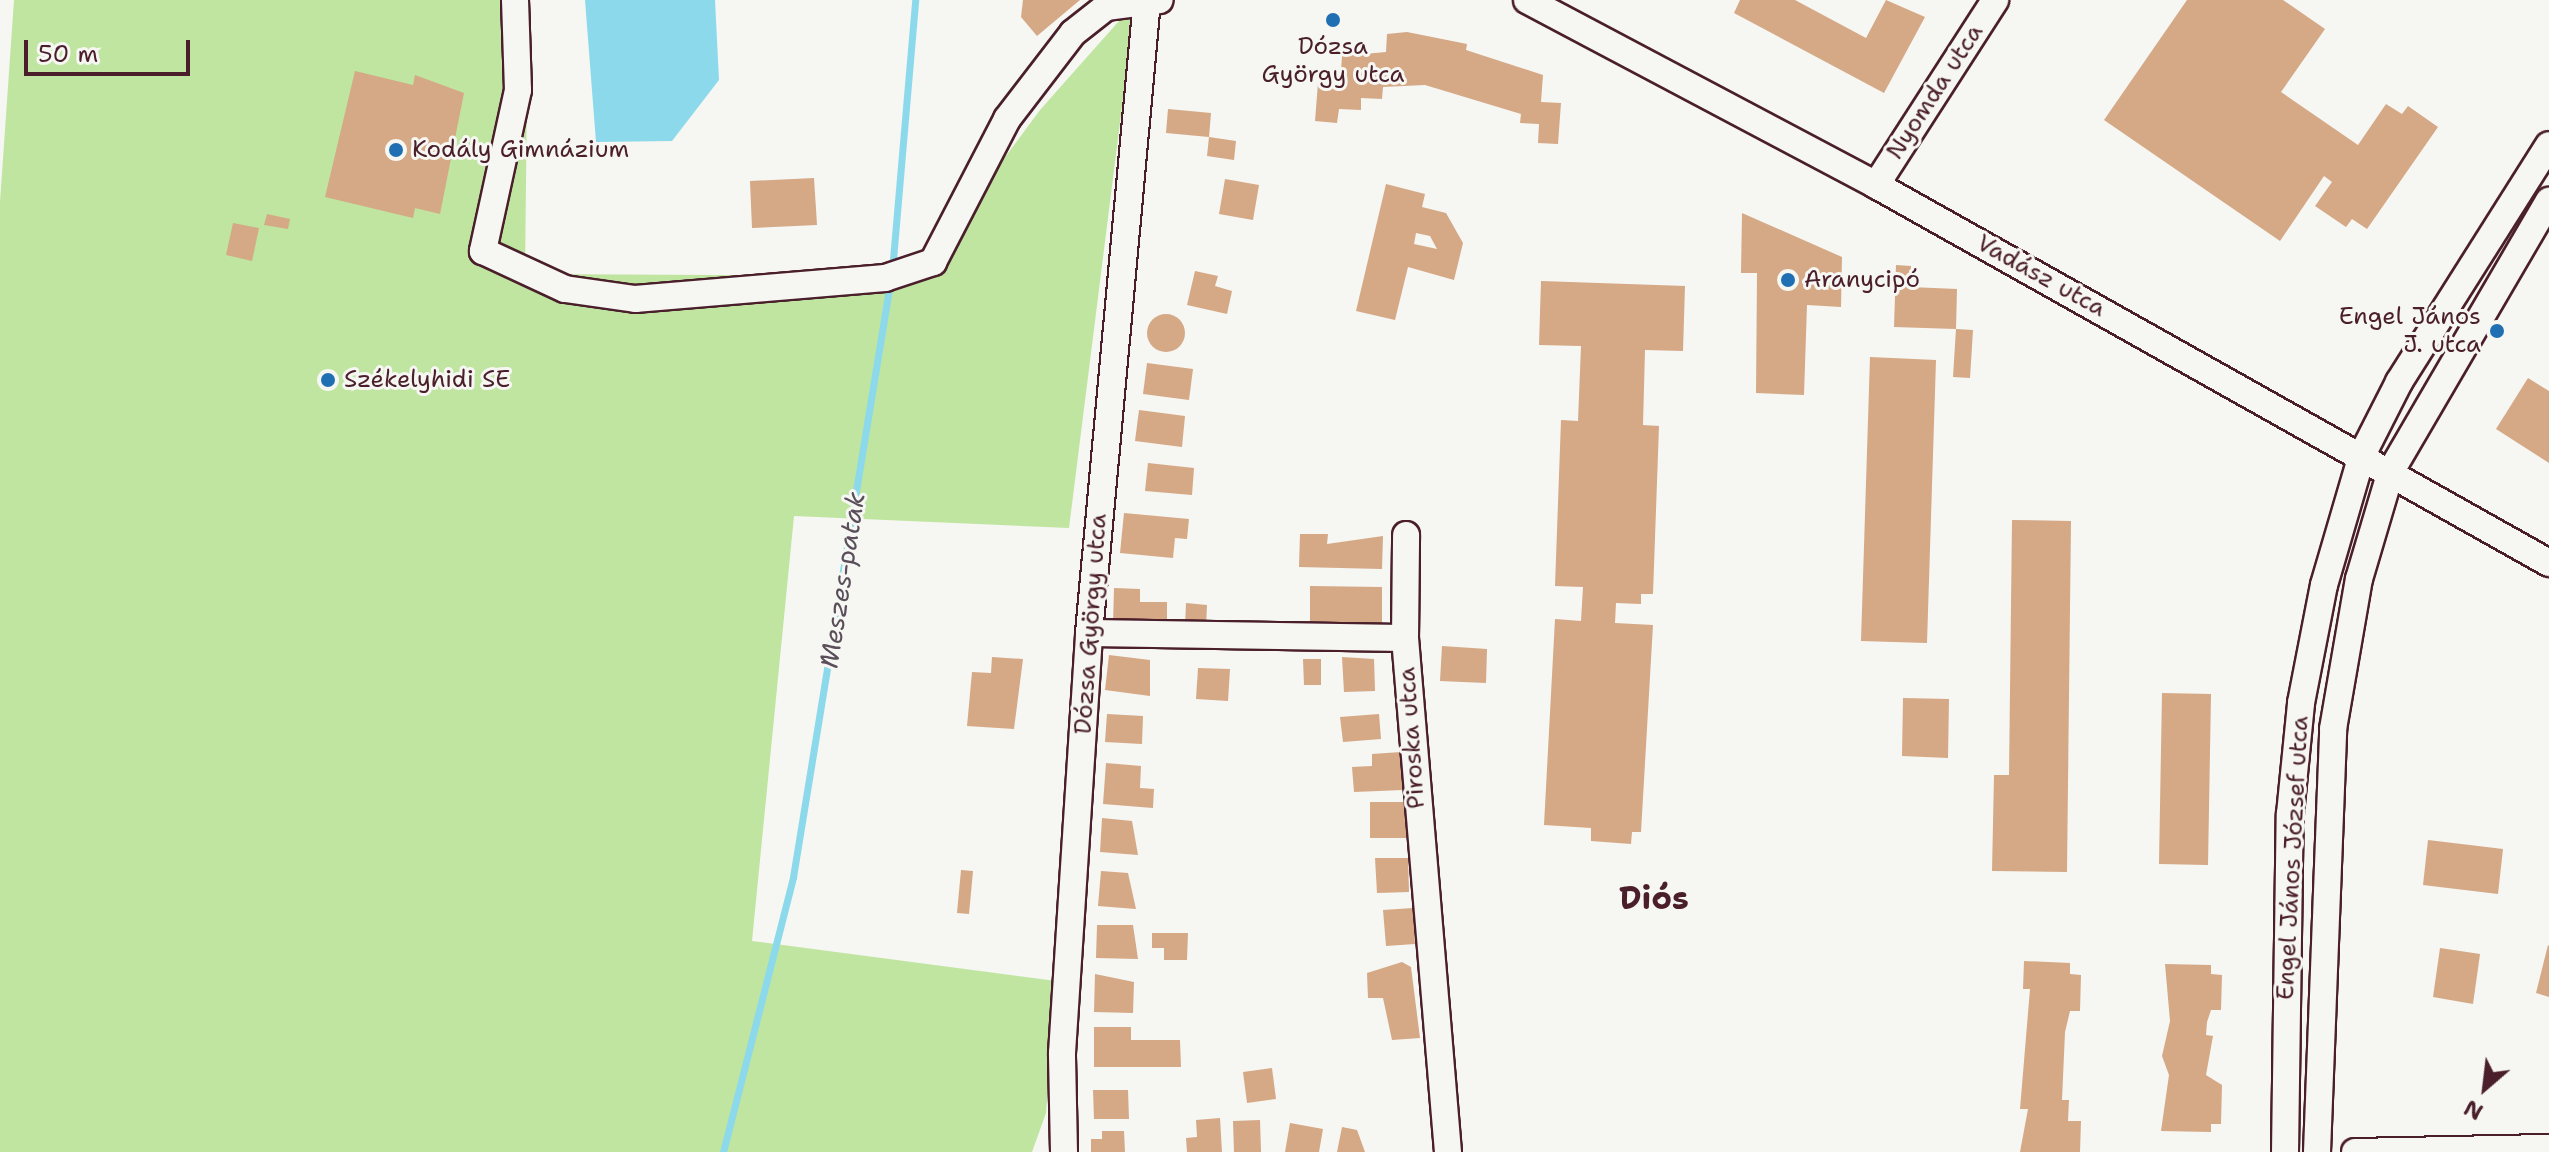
<!DOCTYPE html>
<html>
<head>
<meta charset="utf-8">
<style>
	body { margin:0 }
	#map { position:relative; width:2549px; height:1152px; overflow:hidden; background:#f6f6f2; font-family:"Shantell Sans",sans-serif }
	div>[style] { position:absolute }
	[style*='--x'] { left:calc(var(--x)*1px); top:calc(var(--y)*1px); width:calc(var(--w)*1px); rotate:calc(var(--a)*1deg) }
	.green>* { inset:0; background:#bfe5a0 }
	.water>* { inset:0; background:#8cd9ec }
	.stream>* { height:7px; margin:-3.5px; padding:0 3.5px; transform-origin:3.5px; border-radius:3.5px; background:#8cd9ec }
	.building>* { inset:0; background:#d5a886 }
	.round { border-radius:50% }
	.roads { filter:drop-shadow(2px 0 #4a1f2b) drop-shadow(-2px 0 #4a1f2b) drop-shadow(0 2px #4a1f2b) drop-shadow(0 -2px #4a1f2b) }
	.minor>* { height:26px; margin:-13px; padding:0 13px; transform-origin:13px; border-radius:13px; background:#f6f6f2 }
	.dots>* { width:22px; height:22px; translate:-50% -50%; box-sizing:border-box; border:4px solid #f6f6f2; border-radius:50% }
	span { translate:-50% -50%; white-space:nowrap; text-align:center; line-height:1.15; -webkit-text-stroke:6px #f6f6f2; paint-order:stroke }
	.poi-label { font-size:24px; color:#4a1f2b }
	.left { translate:0 -50%; text-align:left }
	.right { translate:-100% -50%; text-align:right }
	.street-label { font-size:24px; color:#4a1f2b }
	.water-label { font-size:26px; color:#5a4e5b; font-style:italic }
	.district-label { font-size:32px; color:#4a1f2b; font-weight:700 }
	.north { position:absolute; left:2445px; top:1048px; width:80px; height:80px; -webkit-text-stroke:6px #f6f6f2; paint-order:stroke; rotate:208deg; font-size:22px; font-weight:700; line-height:32px; text-align:center; color:#4a1f2b }
	.north::after { content:''; display:block; margin:auto; width:28px; height:36px; background:#4a1f2b; clip-path:polygon(50% 0,100% 100%,50% 72%,0 100%) }
	.scale { position:absolute; left:24px; top:40px; width:166px; height:36px; box-sizing:border-box; border:4px solid #4a1f2b; border-top:0; padding-left:10px; font-size:24px; line-height:28px; white-space:nowrap; color:#4a1f2b; -webkit-text-stroke:6px #f6f6f2; paint-order:stroke }
</style>
</head>
<body>
<div id="map">
	<div class="green">
		<div style="clip-path:polygon(14px 0,528px 0,525px 274px,917px 276px,1040px 110px,1135px 3px,1069px 528px,794px 516px,752px 941px,1056px 981px,1046px 1113px,1032px 1152px,0 1152px,0 202px)"></div>
	</div>
	<div class="water">
		<div style="clip-path:polygon(585px 0,715px 0,719px 80px,672px 141px,596px 142px)"></div>
	</div>
	<div class="stream">
		<div style="--x:892;--y:271;--w:272;--a:-85.1"></div>
		<div style="--x:723;--y:1152;--w:284;--a:-75.7"></div>
		<div style="--x:793;--y:877;--w:602;--a:-80.73"></div>
	</div>
	<div class="building">
		<div style="clip-path:polygon(1023px 0,1080px 0,1037px 36px,1021px 17px)"></div>
		<div style="clip-path:polygon(1740px 0,1795px 0,1866px 38px,1886px 0,1925px 17px,1884px 93px,1734px 13px)"></div>
		<div style="clip-path:polygon(2187px 0,2283px 0,2325px 29px,2281px 92px,2358px 145px,2386px 104px,2402px 114px,2408px 106px,2438px 127px,2367px 229px,2352px 219px,2346px 227px,2315px 206px,2332px 182px,2324px 176px,2280px 241px,2104px 120px)"></div>
		<div style="clip-path:polygon(1407px 32px,1467px 44px,1466px 50px,1543px 75px,1541px 102px,1561px 103px,1558px 144px,1538px 143px,1539px 124px,1520px 123px,1521px 114px,1425px 85px,1383px 87px,1382px 99px,1361px 98px,1361px 110px,1339px 109px,1337px 123px,1315px 121px,1319px 70px,1341px 71px,1342px 56px,1386px 52px,1387px 34px)"></div>
		<div style="clip-path:polygon(355px 71px,413px 85px,415px 75px,464px 93px,440px 214px,415px 208px,413px 218px,325px 197px)"></div>
		<div style="clip-path:polygon(1168px 109px,1211px 113px,1209px 137px,1166px 133px)"></div>
		<div style="clip-path:polygon(1209px 137px,1236px 141px,1234px 160px,1207px 156px)"></div>
		<div style="clip-path:polygon(814px 178px,817px 225px,752px 228px,750px 181px)"></div>
		<div style="clip-path:polygon(1225px 179px,1259px 185px,1253px 220px,1219px 214px)"></div>
		<div style="clip-path:polygon(evenodd,1386px 184px,1425px 194px,1422px 207px,1446px 213px,1463px 243px,1454px 280px,1408px 267px,1395px 320px,1356px 311px,1386px 184px,1416px 233px,1430px 236px,1437px 249px,1414px 244px,1416px 233px)"></div>
		<div style="clip-path:polygon(1742px 213px,1842px 257px,1841px 307px,1807px 305px,1804px 395px,1756px 393px,1757px 273px,1741px 273px)"></div>
		<div style="clip-path:polygon(267px 214px,290px 219px,288px 229px,264px 225px)"></div>
		<div style="clip-path:polygon(233px 223px,259px 228px,252px 261px,226px 255px)"></div>
		<div style="clip-path:polygon(1896px 265px,1911px 266px,1910px 287px,1957px 289px,1956px 329px,1894px 327px)"></div>
		<div style="clip-path:polygon(1195px 271px,1218px 276px,1215px 286px,1232px 291px,1227px 314px,1187px 305px)"></div>
		<div style="clip-path:polygon(1541px 281px,1685px 286px,1683px 351px,1645px 350px,1643px 425px,1659px 426px,1653px 594px,1641px 594px,1641px 604px,1616px 603px,1615px 623px,1653px 625px,1641px 832px,1632px 832px,1631px 844px,1591px 841px,1591px 828px,1544px 825px,1555px 619px,1581px 621px,1583px 587px,1555px 586px,1561px 420px,1578px 421px,1581px 346px,1539px 345px)"></div>
		<div class="round" style="left:1147px;top:314px;width:38px;height:38px"></div>
		<div style="clip-path:polygon(1956px 329px,1973px 330px,1970px 378px,1953px 377px)"></div>
		<div style="clip-path:polygon(1870px 357px,1936px 360px,1927px 643px,1861px 641px)"></div>
		<div style="clip-path:polygon(1147px 363px,1193px 369px,1189px 400px,1143px 394px)"></div>
		<div style="clip-path:polygon(2528px 378px,2549px 391px,2549px 463px,2496px 429px)"></div>
		<div style="clip-path:polygon(1139px 410px,1185px 416px,1182px 447px,1135px 441px)"></div>
		<div style="clip-path:polygon(1148px 463px,1194px 468px,1192px 495px,1145px 491px)"></div>
		<div style="clip-path:polygon(1124px 513px,1189px 519px,1187px 539px,1175px 538px,1173px 558px,1120px 553px)"></div>
		<div style="clip-path:polygon(2012px 520px,2071px 521px,2067px 872px,1992px 871px,1994px 775px,2009px 775px)"></div>
		<div style="clip-path:polygon(1300px 534px,1328px 534px,1327px 544px,1383px 536px,1382px 569px,1299px 567px)"></div>
		<div style="clip-path:polygon(1310px 586px,1382px 587px,1382px 628px,1310px 627px)"></div>
		<div style="clip-path:polygon(1114px 588px,1140px 589px,1140px 602px,1167px 602px,1167px 626px,1113px 625px)"></div>
		<div style="clip-path:polygon(1186px 603px,1207px 605px,1206px 627px,1185px 626px)"></div>
		<div style="clip-path:polygon(1442px 646px,1487px 649px,1486px 683px,1440px 681px)"></div>
		<div style="clip-path:polygon(1109px 655px,1150px 660px,1150px 696px,1105px 690px)"></div>
		<div style="clip-path:polygon(992px 657px,1023px 659px,1014px 729px,967px 726px,972px 672px,991px 673px)"></div>
		<div style="clip-path:polygon(1342px 657px,1374px 659px,1375px 691px,1344px 692px)"></div>
		<div style="clip-path:polygon(1303px 659px,1321px 659px,1321px 685px,1304px 685px)"></div>
		<div style="clip-path:polygon(1198px 668px,1230px 669px,1228px 701px,1196px 699px)"></div>
		<div style="clip-path:polygon(2162px 693px,2211px 694px,2208px 865px,2159px 864px)"></div>
		<div style="clip-path:polygon(1903px 698px,1949px 699px,1948px 758px,1902px 756px)"></div>
		<div style="clip-path:polygon(1107px 714px,1143px 716px,1142px 744px,1105px 742px)"></div>
		<div style="clip-path:polygon(1379px 714px,1381px 739px,1343px 742px,1340px 717px)"></div>
		<div style="clip-path:polygon(1401px 752px,1403px 790px,1354px 792px,1352px 767px,1372px 766px,1372px 754px)"></div>
		<div style="clip-path:polygon(1106px 763px,1141px 766px,1140px 788px,1154px 789px,1153px 808px,1103px 804px)"></div>
		<div style="clip-path:polygon(1370px 802px,1406px 802px,1406px 838px,1370px 838px)"></div>
		<div style="clip-path:polygon(1102px 818px,1132px 821px,1138px 855px,1100px 852px)"></div>
		<div style="clip-path:polygon(2428px 840px,2503px 849px,2498px 894px,2423px 885px)"></div>
		<div style="clip-path:polygon(1375px 858px,1408px 858px,1409px 892px,1377px 893px)"></div>
		<div style="clip-path:polygon(961px 870px,973px 871px,969px 914px,957px 913px)"></div>
		<div style="clip-path:polygon(1101px 871px,1128px 873px,1136px 909px,1098px 906px)"></div>
		<div style="clip-path:polygon(1413px 908px,1415px 944px,1386px 946px,1383px 910px)"></div>
		<div style="clip-path:polygon(1097px 925px,1133px 925px,1138px 959px,1096px 958px)"></div>
		<div style="clip-path:polygon(1152px 933px,1188px 933px,1187px 960px,1164px 960px,1164px 948px,1152px 948px)"></div>
		<div style="clip-path:polygon(2548px 945px,2549px 946px,2549px 997px,2536px 993px)"></div>
		<div style="clip-path:polygon(2440px 948px,2480px 954px,2473px 1004px,2433px 997px)"></div>
		<div style="clip-path:polygon(2024px 961px,2070px 963px,2070px 974px,2081px 975px,2080px 1011px,2070px 1011px,2065px 1032px,2062px 1100px,2069px 1100px,2068px 1121px,2081px 1121px,2080px 1152px,2020px 1152px,2028px 1109px,2020px 1109px,2030px 989px,2023px 989px)"></div>
		<div style="clip-path:polygon(1402px 962px,1411px 967px,1420px 1038px,1392px 1040px,1383px 998px,1368px 998px,1367px 973px)"></div>
		<div style="clip-path:polygon(2165px 964px,2211px 965px,2211px 974px,2222px 975px,2221px 1010px,2211px 1010px,2207px 1022px,2206px 1035px,2213px 1036px,2206px 1075px,2222px 1085px,2221px 1124px,2211px 1124px,2211px 1132px,2161px 1131px,2169px 1075px,2162px 1056px,2170px 1021px)"></div>
		<div style="clip-path:polygon(1095px 974px,1134px 982px,1133px 1013px,1094px 1012px)"></div>
		<div style="clip-path:polygon(1094px 1027px,1131px 1027px,1131px 1040px,1180px 1040px,1181px 1067px,1094px 1067px)"></div>
		<div style="clip-path:polygon(1272px 1068px,1276px 1099px,1247px 1103px,1243px 1072px)"></div>
		<div style="clip-path:polygon(1093px 1090px,1128px 1090px,1129px 1119px,1094px 1119px)"></div>
		<div style="clip-path:polygon(1220px 1118px,1222px 1152px,1187px 1152px,1186px 1138px,1197px 1137px,1196px 1120px)"></div>
		<div style="clip-path:polygon(1260px 1120px,1261px 1152px,1234px 1152px,1233px 1121px)"></div>
		<div style="clip-path:polygon(1290px 1123px,1323px 1129px,1319px 1152px,1285px 1152px)"></div>
		<div style="clip-path:polygon(1342px 1127px,1357px 1130px,1365px 1152px,1337px 1152px)"></div>
		<div style="clip-path:polygon(1102px 1131px,1124px 1131px,1125px 1152px,1091px 1152px,1091px 1139px,1102px 1139px)"></div>
	</div>
	<div class="roads">
		<div class="minor">
			<div style="--x:515;--y:0;--w:90;--a:88.1"></div>
			<div style="--x:518;--y:90;--w:165;--a:102.3"></div>
			<div style="--x:483;--y:251;--w:90;--a:24.9"></div>
			<div style="--x:565;--y:289;--w:71;--a:8.1"></div>
			<div style="--x:635;--y:299;--w:251;--a:-4.8"></div>
			<div style="--x:885;--y:278;--w:51;--a:-18.4"></div>
			<div style="--x:933;--y:262;--w:161;--a:-62.6"></div>
			<div style="--x:1007;--y:119;--w:108;--a:-52.5"></div>
			<div style="--x:1073;--y:33;--w:42;--a:-38.2"></div>
			<div style="--x:1106;--y:7;--w:54;--a:-7.4"></div>
			<div style="--x:1527;--y:0;--w:395;--a:27.9"></div>
			<div style="--x:1876;--y:185;--w:772;--a:29.32"></div>
			<div style="--x:1876;--y:185;--w:220;--a:-57.2"></div>
			<div style="--x:1089;--y:633;--w:316;--a:0.9"></div>
			<div style="--x:1405;--y:638;--w:516;--a:85.22"></div>
			<div style="--x:1405;--y:638;--w:103;--a:-89.4"></div>
			<div style="--x:1064;--y:1152;--w:99;--a:-91.2"></div>
			<div style="--x:1062;--y:1053;--w:421;--a:-86.3"></div>
			<div style="--x:1089;--y:633;--w:636;--a:-84.76"></div>
			<div style="--x:2285;--y:1152;--w:338;--a:-89.2"></div>
			<div style="--x:2290;--y:814;--w:112;--a:-84.3"></div>
			<div style="--x:2301;--y:703;--w:120;--a:-79"></div>
			<div style="--x:2324;--y:585;--w:135;--a:-73.7"></div>
			<div style="--x:2362;--y:455;--w:82;--a:-63.1"></div>
			<div style="--x:2399;--y:382;--w:280;--a:-57.7"></div>
			<div style="--x:2317;--y:1152;--w:423;--a:-87.8"></div>
			<div style="--x:2333;--y:729;--w:152;--a:-80.2"></div>
			<div style="--x:2359;--y:579;--w:113;--a:-73.5"></div>
			<div style="--x:2391;--y:471;--w:313;--a:-59.7"></div>
			<div style="--x:2355;--y:1152;--w:194;--a:-1.2"></div>
		</div>
	</div>
	<div class="dots">
		<div style="left:1333px;top:20px;background:#1f6fb2"></div>
		<div style="left:396px;top:150px;background:#1f6fb2"></div>
		<div style="left:1788px;top:280px;background:#1f6fb2"></div>
		<div style="left:2497px;top:331px;background:#1f6fb2"></div>
		<div style="left:328px;top:380px;background:#1f6fb2"></div>
	</div>
	<div class="poi-label">
		<span style="left:1333px;top:61px">Dózsa<br>György utca</span>
		<span class="left" style="left:412px;top:150px">Kodály Gimnázium</span>
		<span class="left" style="left:1804px;top:280px">Aranycipó</span>
		<span class="right" style="left:2481px;top:331px">Engel János<br>J. utca</span>
		<span class="left" style="left:344px;top:380px">Székelyhidi SE</span>
	</div>
	<div class="street-label">
		<span style="left:1935px;top:92px;rotate:-57deg">Nyomda utca</span>
		<span style="left:2041px;top:276px;rotate:29deg">Vadász utca</span>
		<span style="left:1091px;top:624px;rotate:-86deg">Dózsa György utca</span>
		<span style="left:1412px;top:738px;rotate:-94deg">Piroska utca</span>
		<span style="left:2293px;top:858px;rotate:-87deg">Engel János József utca</span>
	</div>
	<div class="water-label">
		<span style="left:842px;top:580px;rotate:-81deg">Meszes-patak</span>
	</div>
	<div class="district-label">
		<span style="left:1654px;top:898px">Diós</span>
	</div>
	<div class="north">N</div>
	<div class="scale">50 m</div>
</div>
</body>
</html>
